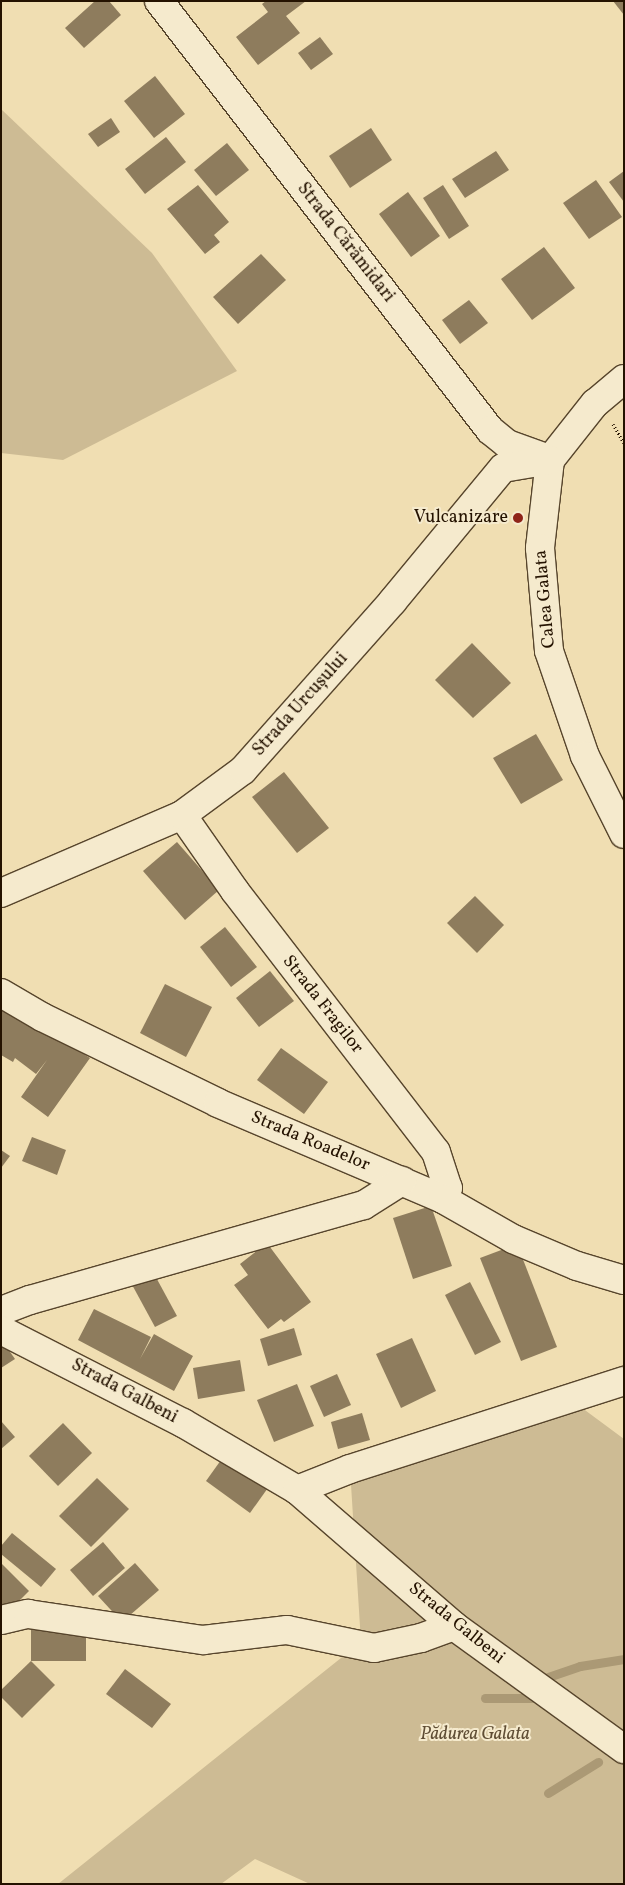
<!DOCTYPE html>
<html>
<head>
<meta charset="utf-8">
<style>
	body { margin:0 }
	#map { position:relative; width:625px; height:1885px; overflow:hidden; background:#f0deb2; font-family:Vollkorn,serif }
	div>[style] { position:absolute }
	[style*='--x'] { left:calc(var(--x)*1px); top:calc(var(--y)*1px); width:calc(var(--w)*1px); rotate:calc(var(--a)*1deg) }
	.green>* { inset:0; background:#cdbb94 }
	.stream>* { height:9px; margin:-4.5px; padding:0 4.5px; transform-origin:4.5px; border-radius:4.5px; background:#ab9975 }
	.building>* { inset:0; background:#8e7c5d }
	.path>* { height:3px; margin-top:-1.5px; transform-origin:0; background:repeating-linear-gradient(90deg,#241200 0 1px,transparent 0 3.5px) }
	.roads { filter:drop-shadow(1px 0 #57452c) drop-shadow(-1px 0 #57452c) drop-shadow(0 1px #57452c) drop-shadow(0 -1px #57452c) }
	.minor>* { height:28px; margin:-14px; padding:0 14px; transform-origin:14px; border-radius:14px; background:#f5eacd }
	.dots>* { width:14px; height:14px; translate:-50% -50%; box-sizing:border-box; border:2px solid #f5eacd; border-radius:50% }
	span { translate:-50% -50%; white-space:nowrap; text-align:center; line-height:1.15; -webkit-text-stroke:4px #f5eacd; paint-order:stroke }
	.street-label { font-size:18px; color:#241200 }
	.poi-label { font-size:18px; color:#241200 }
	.right { translate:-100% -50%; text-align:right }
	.park-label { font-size:18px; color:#5f4d34; font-style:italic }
	.frame { position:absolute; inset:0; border:2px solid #241200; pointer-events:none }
</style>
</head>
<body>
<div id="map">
	<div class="green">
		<div style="clip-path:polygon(1px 109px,152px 253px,237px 371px,63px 460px,1px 453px)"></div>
		<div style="clip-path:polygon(574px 1402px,624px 1439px,624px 1884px,310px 1884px,255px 1859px,221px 1884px,58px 1884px,361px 1642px,350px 1469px)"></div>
	</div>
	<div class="stream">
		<div style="--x:548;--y:1677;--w:34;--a:-19"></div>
		<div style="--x:580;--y:1666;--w:45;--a:-9"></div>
		<div style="--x:485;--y:1698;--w:46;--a:0"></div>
		<div style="--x:548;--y:1793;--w:59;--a:-31.8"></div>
	</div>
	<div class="building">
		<div style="clip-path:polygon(95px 1px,109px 1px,121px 15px,84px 48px,65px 28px)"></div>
		<div style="clip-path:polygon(266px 1px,306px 1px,286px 16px,300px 33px,258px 65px,236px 37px,268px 12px,262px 4px)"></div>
		<div style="clip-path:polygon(613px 1px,624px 1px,624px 15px)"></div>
		<div style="clip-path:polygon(320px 37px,333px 54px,311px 70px,298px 53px)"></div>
		<div style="clip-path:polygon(155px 76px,185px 114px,154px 138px,124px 101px)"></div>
		<div style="clip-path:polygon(111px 118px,120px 132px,98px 147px,88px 134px)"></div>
		<div style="clip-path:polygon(371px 128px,392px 160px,350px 188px,329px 156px)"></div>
		<div style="clip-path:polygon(166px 137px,186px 162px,145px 194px,125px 169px)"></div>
		<div style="clip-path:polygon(227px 143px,249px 170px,216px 196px,194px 170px)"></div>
		<div style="clip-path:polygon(496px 151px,509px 170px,465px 198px,452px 179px)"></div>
		<div style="clip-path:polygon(624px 171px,624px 202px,609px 182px)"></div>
		<div style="clip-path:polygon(596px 180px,622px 217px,589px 239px,563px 203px)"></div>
		<div style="clip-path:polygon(198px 185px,229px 222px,214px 235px,220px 242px,205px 254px,167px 209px)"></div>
		<div style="clip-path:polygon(443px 185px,469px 226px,449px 239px,423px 198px)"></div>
		<div style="clip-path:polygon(408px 192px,440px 236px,411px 257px,379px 214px)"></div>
		<div style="clip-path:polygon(544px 247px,575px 288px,532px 320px,501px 279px)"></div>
		<div style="clip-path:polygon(261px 254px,286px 280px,238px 324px,213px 297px)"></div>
		<div style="clip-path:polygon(469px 300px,488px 323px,460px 344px,442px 320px)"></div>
		<div style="clip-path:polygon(472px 643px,511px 683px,473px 718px,435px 680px)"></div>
		<div style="clip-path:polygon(536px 734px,563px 780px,521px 804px,493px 758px)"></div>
		<div style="clip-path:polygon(284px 772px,329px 828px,297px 853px,252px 797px)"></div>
		<div style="clip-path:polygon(177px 842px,219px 890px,185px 920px,143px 871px)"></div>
		<div style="clip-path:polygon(475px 896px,504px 925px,477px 953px,447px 923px)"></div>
		<div style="clip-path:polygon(225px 927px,257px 967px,231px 987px,200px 947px)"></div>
		<div style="clip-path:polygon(270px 971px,294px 1001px,259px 1027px,236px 998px)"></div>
		<div style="clip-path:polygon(165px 984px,212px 1007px,186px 1057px,140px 1033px)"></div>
		<div style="clip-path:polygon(1px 1000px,90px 1058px,48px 1117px,21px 1097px,47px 1060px,36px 1074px,15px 1058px,13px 1062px,1px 1055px)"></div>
		<div style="clip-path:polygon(281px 1048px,328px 1082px,304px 1114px,257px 1080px)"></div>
		<div style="clip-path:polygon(32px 1137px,66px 1150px,57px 1175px,22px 1161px)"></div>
		<div style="clip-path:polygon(1px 1150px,10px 1156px,1px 1168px)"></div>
		<div style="clip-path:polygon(431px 1206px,452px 1266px,413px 1279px,393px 1218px)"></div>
		<div style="clip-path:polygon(267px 1243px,311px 1302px,284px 1322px,281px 1319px,268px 1329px,234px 1285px,248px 1275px,240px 1264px)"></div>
		<div style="clip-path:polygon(517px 1244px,557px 1347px,521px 1361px,480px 1258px)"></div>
		<div style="clip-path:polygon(152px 1270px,177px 1316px,155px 1327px,130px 1281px)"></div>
		<div style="clip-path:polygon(470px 1282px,501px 1342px,475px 1355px,445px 1295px)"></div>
		<div style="clip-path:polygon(94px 1309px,151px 1337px,140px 1359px,154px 1334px,193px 1356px,174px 1391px,78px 1340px)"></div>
		<div style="clip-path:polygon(294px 1328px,302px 1355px,268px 1366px,260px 1339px)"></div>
		<div style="clip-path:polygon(412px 1338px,436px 1391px,401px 1408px,376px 1354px)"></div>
		<div style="clip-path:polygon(1px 1339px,15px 1359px,1px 1368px)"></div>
		<div style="clip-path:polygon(240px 1360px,245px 1391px,198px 1399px,193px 1368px)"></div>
		<div style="clip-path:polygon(337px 1374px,351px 1405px,324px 1417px,310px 1386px)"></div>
		<div style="clip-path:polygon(297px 1384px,314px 1426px,274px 1442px,257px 1400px)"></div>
		<div style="clip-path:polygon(362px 1413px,370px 1440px,338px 1449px,331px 1422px)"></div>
		<div style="clip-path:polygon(1px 1421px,15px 1437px,1px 1449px)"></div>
		<div style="clip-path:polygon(63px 1423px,92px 1453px,58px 1486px,29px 1456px)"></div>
		<div style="clip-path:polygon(226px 1453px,270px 1485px,250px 1513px,206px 1481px)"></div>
		<div style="clip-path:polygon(97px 1478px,129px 1509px,91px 1547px,59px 1516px)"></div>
		<div style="clip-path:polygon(12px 1533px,56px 1569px,41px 1587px,1px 1554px,1px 1546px)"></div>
		<div style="clip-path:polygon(103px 1542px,125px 1568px,93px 1596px,70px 1570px)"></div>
		<div style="clip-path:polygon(1px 1563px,29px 1591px,6px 1614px,1px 1609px)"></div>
		<div style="clip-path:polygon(135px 1563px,159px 1590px,122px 1622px,98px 1596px)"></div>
		<div style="clip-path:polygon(31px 1626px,86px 1627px,86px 1661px,31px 1661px)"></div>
		<div style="clip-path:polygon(31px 1661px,55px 1685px,22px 1718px,1px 1697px,1px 1690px)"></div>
		<div style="clip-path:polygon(125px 1669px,171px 1704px,152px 1728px,106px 1694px)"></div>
	</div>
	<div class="path">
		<div style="--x:613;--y:424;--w:22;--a:60"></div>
	</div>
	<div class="roads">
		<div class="minor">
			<div style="--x:159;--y:1;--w:542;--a:52.35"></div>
			<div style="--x:490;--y:430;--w:22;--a:39"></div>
			<div style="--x:507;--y:444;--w:45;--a:19.7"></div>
			<div style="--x:624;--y:379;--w:38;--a:140"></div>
			<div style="--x:595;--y:403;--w:73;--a:128.3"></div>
			<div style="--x:550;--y:460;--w:89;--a:96.5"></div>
			<div style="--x:540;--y:548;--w:103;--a:85"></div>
			<div style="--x:549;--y:651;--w:111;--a:71.1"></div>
			<div style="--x:585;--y:756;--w:87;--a:63.4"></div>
			<div style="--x:182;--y:815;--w:93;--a:55.1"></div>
			<div style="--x:235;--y:891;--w:329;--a:52.4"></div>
			<div style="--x:436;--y:1152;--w:38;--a:72"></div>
			<div style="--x:448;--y:1188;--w:12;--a:114"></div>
			<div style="--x:1;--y:893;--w:197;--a:-23.3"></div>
			<div style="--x:182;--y:815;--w:76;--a:-36.4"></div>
			<div style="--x:243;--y:770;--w:225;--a:-48.4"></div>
			<div style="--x:392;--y:602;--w:174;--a:-50.4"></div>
			<div style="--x:503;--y:468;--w:48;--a:-9.7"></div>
			<div style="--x:1;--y:993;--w:48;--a:30.3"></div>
			<div style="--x:42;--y:1017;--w:196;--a:26"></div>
			<div style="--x:218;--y:1103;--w:245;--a:23.1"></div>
			<div style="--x:443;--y:1199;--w:81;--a:29.7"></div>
			<div style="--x:513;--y:1239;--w:69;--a:22.9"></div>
			<div style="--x:577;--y:1266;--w:49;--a:16.6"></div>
			<div style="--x:1;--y:1311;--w:31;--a:-21"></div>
			<div style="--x:30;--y:1300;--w:347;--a:-15.9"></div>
			<div style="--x:364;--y:1205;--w:45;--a:-32.3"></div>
			<div style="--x:1;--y:1330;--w:204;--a:27.1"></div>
			<div style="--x:183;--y:1423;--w:132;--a:30.4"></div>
			<div style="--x:297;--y:1490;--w:208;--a:40.9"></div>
			<div style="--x:454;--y:1626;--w:210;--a:35.9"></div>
			<div style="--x:297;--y:1490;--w:57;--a:-21.6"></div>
			<div style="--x:350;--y:1469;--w:288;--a:-17.8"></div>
			<div style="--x:1;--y:1620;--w:28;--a:-13"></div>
			<div style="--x:28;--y:1614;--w:177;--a:8.5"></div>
			<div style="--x:203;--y:1640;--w:85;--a:-6.8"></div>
			<div style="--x:287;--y:1630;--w:89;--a:11.7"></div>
			<div style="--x:374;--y:1648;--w:48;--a:-12"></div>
			<div style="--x:421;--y:1638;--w:35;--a:-20"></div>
		</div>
	</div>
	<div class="dots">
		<div style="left:518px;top:518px;background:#8f2418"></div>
	</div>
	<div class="street-label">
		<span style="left:345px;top:243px;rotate:52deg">Strada Cărămidari</span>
		<span style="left:546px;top:599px;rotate:-95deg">Calea Galata</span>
		<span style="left:301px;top:705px;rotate:-48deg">Strada Urcușului</span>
		<span style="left:322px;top:1005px;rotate:52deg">Strada Fragilor</span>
		<span style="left:310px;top:1142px;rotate:23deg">Strada Roadelor</span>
		<span style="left:124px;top:1392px;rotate:28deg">Strada Galbeni</span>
		<span style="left:456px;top:1624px;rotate:39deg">Strada Galbeni</span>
	</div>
	<div class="poi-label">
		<span class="right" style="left:508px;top:518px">Vulcanizare</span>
	</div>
	<div class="park-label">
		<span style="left:475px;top:1735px">Pădurea Galata</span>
	</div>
	<div class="frame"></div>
</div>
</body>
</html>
